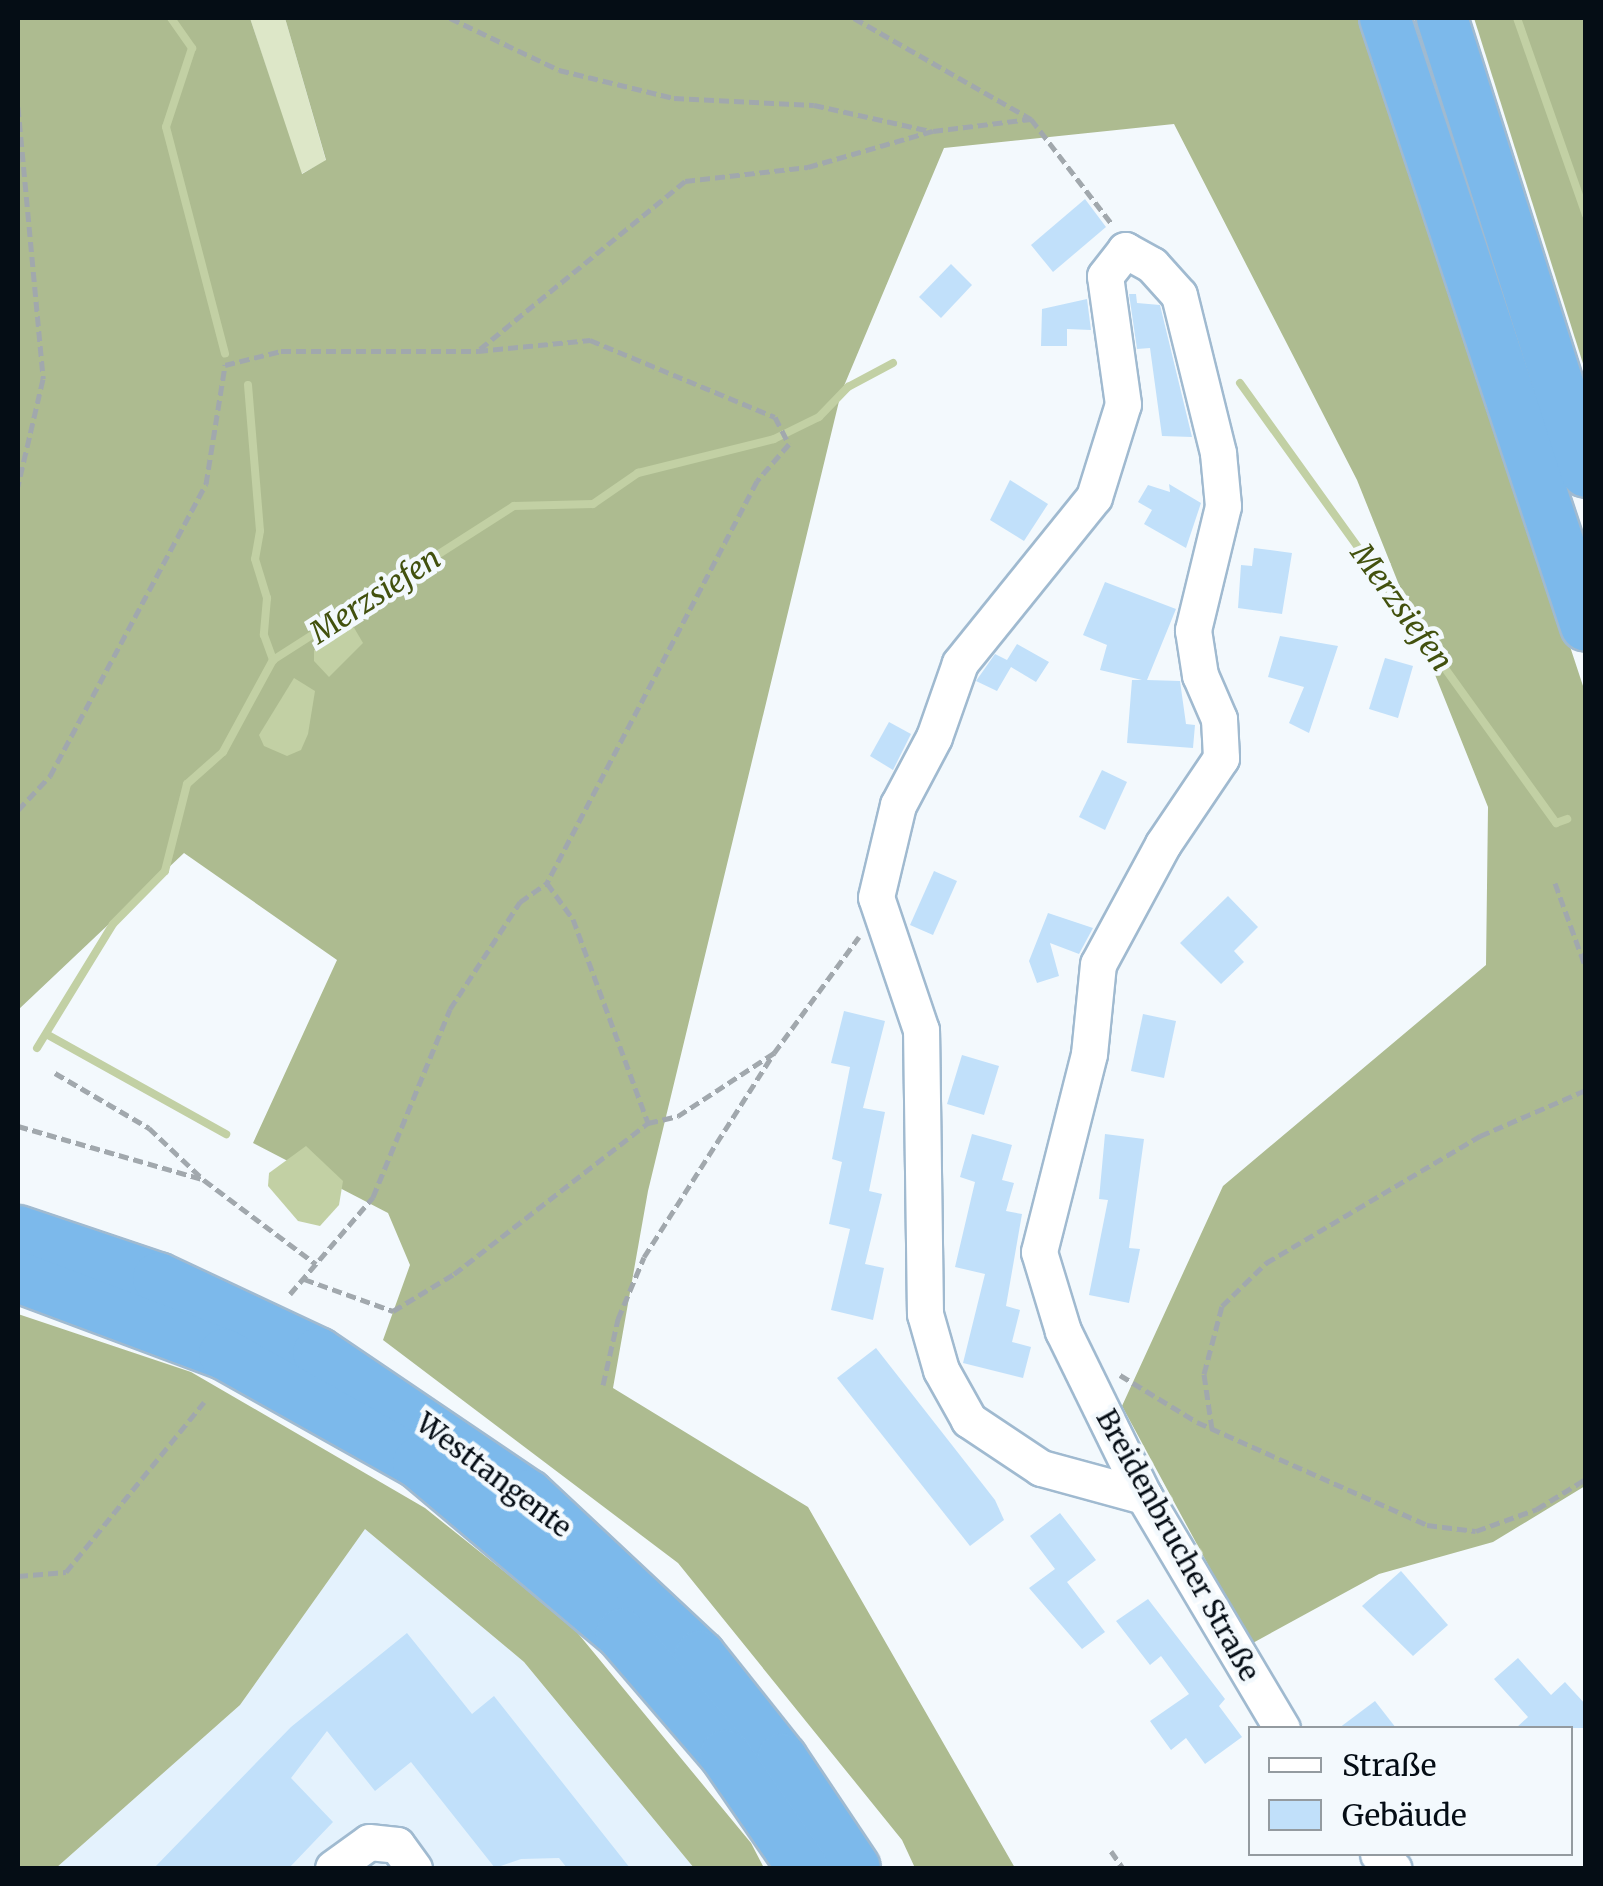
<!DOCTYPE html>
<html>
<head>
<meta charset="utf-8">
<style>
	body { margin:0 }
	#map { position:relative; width:1603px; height:1886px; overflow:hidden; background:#f3f9fd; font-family:Merriweather,serif }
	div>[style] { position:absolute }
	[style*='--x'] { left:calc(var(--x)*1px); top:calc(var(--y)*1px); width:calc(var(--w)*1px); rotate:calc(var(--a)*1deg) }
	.built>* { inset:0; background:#e4f2fd }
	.green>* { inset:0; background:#dde7c8 }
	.forest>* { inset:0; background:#adbb90 }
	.water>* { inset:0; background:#c2d0a4 }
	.stream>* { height:8px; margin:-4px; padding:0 4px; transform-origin:4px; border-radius:4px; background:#c2d0a4 }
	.building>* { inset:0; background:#c1e0fa }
	.path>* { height:5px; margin-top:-2.5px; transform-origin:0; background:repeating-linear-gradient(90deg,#a1a8ad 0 10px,transparent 0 15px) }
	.roads { filter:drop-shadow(2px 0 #a0bad0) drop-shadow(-2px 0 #a0bad0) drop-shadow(0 2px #a0bad0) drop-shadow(0 -2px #a0bad0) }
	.minor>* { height:35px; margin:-17.5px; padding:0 17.5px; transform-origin:17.5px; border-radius:17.5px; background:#fff }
	.highway>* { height:50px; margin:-25px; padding:0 25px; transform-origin:25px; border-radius:25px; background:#7cb9eb }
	span { translate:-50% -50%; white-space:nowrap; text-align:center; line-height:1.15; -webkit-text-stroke:9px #f3f9fd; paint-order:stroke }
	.street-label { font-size:28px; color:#050d15 }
	.water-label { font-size:30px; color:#42510e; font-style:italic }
	.frame { position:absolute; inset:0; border:20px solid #050d15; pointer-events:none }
	.legend { position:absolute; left:1248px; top:1726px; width:325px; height:130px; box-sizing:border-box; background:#f3f9fd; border:2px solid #949ba0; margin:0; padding:12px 18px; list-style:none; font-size:30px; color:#050d15 }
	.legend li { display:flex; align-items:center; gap:20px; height:50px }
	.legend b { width:50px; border:2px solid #949ba0 }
</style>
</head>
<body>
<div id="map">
	<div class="built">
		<div style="clip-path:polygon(365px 1529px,524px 1662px,694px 1868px,56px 1868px,240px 1705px)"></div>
	</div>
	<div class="green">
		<div style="clip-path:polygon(250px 18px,285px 18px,326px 161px,301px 174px)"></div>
	</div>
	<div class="forest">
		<div style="clip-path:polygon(18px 18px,250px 18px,302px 174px,326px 160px,285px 18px,1363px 18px,1585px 692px,1585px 1486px,1493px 1542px,1379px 1574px,1251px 1644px,1122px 1406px,1223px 1186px,1486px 965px,1488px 807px,1357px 480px,1174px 124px,944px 148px,841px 393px,648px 1191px,613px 1388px,808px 1507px,1015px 1868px,915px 1868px,902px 1840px,678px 1563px,383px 1340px,410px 1265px,388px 1213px,253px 1143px,337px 960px,184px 853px,18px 1010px)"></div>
		<div style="clip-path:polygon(1474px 18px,1585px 18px,1585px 370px)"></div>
		<div style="clip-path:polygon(18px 1314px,191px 1372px,425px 1508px,571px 1625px,751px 1843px,764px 1868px,694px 1868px,524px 1662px,365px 1529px,240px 1705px,56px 1868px,18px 1868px)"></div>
	</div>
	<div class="water">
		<div style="clip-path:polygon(353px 626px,363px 643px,329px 677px,314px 661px,314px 650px)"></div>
		<div style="clip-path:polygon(294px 678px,315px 691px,308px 734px,301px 750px,287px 756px,264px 746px,259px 735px)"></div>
		<div style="clip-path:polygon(306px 1146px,343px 1181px,339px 1205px,320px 1226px,298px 1221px,268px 1186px,269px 1173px)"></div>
	</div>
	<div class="stream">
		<div style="--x:171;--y:18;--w:37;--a:55"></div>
		<div style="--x:192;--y:48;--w:83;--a:108.2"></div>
		<div style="--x:166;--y:127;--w:234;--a:75.4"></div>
		<div style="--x:1517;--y:18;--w:209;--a:70.7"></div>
		<div style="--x:1240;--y:383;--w:542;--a:54.31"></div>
		<div style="--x:1556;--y:823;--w:12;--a:-20"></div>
		<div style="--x:248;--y:385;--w:146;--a:85.3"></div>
		<div style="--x:260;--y:531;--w:28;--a:100"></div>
		<div style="--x:255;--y:559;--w:41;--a:72.9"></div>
		<div style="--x:267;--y:598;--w:37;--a:95"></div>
		<div style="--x:264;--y:635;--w:27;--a:70"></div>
		<div style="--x:48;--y:1035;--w:204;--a:29.1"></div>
		<div style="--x:37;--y:1048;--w:145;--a:-58.5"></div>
		<div style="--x:113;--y:924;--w:74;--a:-45.5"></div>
		<div style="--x:165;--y:871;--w:90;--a:-75.8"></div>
		<div style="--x:187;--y:784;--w:48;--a:-41.6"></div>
		<div style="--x:223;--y:752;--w:105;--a:-61.5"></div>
		<div style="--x:273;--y:660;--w:286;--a:-32.6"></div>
		<div style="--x:514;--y:506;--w:79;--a:-1.5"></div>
		<div style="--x:593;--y:504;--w:55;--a:-34.6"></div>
		<div style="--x:638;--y:473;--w:140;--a:-14"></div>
		<div style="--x:774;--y:439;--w:50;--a:-26.1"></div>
		<div style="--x:819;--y:417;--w:42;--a:-46"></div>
		<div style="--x:848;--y:387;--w:51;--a:-28.1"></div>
	</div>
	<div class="building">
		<div style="clip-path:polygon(1085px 199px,1106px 227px,1053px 272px,1031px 245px)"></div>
		<div style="clip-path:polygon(951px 264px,972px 285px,941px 318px,919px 297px)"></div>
		<div style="clip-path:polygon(1129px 294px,1136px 294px,1137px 303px,1160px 305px,1192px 437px,1162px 436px,1150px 348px,1137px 349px)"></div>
		<div style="clip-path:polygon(1087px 299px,1091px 330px,1067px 329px,1067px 346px,1041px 346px,1042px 309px)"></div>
		<div style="clip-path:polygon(1010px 480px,1048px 504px,1024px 541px,990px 520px)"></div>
		<div style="clip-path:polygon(1169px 484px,1201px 503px,1186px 548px,1144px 524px,1152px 510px,1138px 502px,1148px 485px,1170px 492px)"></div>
		<div style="clip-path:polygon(1254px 548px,1292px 553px,1282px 614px,1238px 608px,1241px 565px,1252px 566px)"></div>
		<div style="clip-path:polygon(1105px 582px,1176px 609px,1147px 680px,1180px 681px,1186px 724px,1195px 725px,1193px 748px,1127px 743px,1132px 680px,1142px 680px,1100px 670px,1107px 645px,1083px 635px)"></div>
		<div style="clip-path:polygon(1280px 636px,1338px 646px,1309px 733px,1289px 723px,1304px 687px,1268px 677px)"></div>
		<div style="clip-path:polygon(1017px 644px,1049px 662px,1036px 682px,1011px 667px,997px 691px,976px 681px,995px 654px,1007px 660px)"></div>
		<div style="clip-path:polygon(1385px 658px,1413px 666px,1398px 718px,1369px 709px)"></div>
		<div style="clip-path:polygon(889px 722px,911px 734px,893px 770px,870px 756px)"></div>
		<div style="clip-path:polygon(1102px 770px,1127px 782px,1105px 830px,1079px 817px)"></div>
		<div style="clip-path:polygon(934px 871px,957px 881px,933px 935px,910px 925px)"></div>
		<div style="clip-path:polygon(1228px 896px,1258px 927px,1234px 951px,1244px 962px,1221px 984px,1180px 943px)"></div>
		<div style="clip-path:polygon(1048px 913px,1093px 928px,1079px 954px,1050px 943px,1059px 976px,1037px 983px,1029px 961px)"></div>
		<div style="clip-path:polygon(844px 1011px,885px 1021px,863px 1108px,885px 1112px,869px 1191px,882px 1194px,865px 1264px,884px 1268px,873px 1320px,831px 1310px,850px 1229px,829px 1224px,842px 1162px,832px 1159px,850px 1067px,831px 1063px)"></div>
		<div style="clip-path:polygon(1143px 1014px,1176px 1021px,1164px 1078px,1131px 1071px)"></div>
		<div style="clip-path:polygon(962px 1055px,999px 1066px,984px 1115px,947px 1104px)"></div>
		<div style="clip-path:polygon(972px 1134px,1012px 1145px,1002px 1180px,1014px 1183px,1006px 1211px,1022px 1214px,1006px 1306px,1020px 1310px,1012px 1342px,1031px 1347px,1023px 1378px,963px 1363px,985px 1274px,955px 1267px,975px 1182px,960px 1177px)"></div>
		<div style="clip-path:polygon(1105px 1134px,1144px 1139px,1129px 1248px,1140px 1249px,1129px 1303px,1089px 1295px,1108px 1200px,1099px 1199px)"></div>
		<div style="clip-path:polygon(876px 1348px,995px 1500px,1004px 1520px,970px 1546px,837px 1378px)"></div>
		<div style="clip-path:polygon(1060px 1513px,1096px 1560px,1067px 1582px,1105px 1632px,1082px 1649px,1029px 1588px,1055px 1569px,1030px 1536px)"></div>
		<div style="clip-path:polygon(1401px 1571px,1448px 1625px,1413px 1656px,1362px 1606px)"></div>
		<div style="clip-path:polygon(1148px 1599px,1225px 1699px,1219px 1706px,1242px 1737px,1205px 1764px,1186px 1738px,1171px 1750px,1150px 1721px,1189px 1694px,1161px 1656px,1150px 1665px,1116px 1621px)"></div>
		<div style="clip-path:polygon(407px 1633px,472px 1714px,494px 1696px,630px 1868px,567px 1868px,559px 1858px,521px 1859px,495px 1868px,411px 1762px,375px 1791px,327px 1731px,291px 1778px,333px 1822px,289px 1868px,154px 1868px,291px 1727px)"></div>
		<div style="clip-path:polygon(1518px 1658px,1551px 1695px,1565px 1682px,1586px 1705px,1586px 1728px,1516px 1728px,1528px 1717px,1494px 1679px)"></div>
		<div style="clip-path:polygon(1375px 1701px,1396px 1728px,1339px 1728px)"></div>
	</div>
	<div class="path">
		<div style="--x:450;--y:18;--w:121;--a:25.5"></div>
		<div style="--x:559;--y:70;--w:118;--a:13.7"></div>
		<div style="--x:674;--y:98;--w:140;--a:2.9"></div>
		<div style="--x:814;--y:105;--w:119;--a:12.6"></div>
		<div style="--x:854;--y:18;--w:204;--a:29.7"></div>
		<div style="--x:1031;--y:119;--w:133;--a:52.4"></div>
		<div style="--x:18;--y:107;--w:273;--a:84.7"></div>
		<div style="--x:43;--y:379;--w:110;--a:103.2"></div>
		<div style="--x:480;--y:349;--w:265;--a:-39.3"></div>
		<div style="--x:685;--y:181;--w:124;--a:-6.5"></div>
		<div style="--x:808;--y:167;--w:130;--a:-16.1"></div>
		<div style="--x:933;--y:131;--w:99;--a:-7"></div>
		<div style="--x:18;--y:810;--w:47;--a:-46.7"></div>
		<div style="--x:50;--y:776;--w:331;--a:-61.9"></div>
		<div style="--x:206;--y:484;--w:121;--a:-80.9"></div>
		<div style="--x:225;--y:365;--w:58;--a:-14"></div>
		<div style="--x:281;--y:351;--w:197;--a:0"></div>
		<div style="--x:478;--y:351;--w:113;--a:-5.6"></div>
		<div style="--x:590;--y:340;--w:200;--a:22.6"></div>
		<div style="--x:775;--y:417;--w:30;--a:63"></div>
		<div style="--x:789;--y:444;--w:49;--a:130.9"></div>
		<div style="--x:757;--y:481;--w:454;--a:117.6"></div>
		<div style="--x:1555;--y:883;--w:90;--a:70"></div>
		<div style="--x:55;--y:1073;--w:109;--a:30.3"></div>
		<div style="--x:149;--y:1128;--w:76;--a:43.4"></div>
		<div style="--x:204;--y:1180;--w:140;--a:36.9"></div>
		<div style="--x:18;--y:1126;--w:191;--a:16.1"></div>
		<div style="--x:304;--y:1279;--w:95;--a:19.8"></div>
		<div style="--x:393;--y:1311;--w:71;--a:-31.2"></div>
		<div style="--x:454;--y:1274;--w:246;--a:-37.9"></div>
		<div style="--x:648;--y:1123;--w:31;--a:-13"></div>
		<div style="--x:678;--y:1116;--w:115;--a:-33.3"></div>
		<div style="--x:774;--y:1053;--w:144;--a:-53.8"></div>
		<div style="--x:290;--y:1294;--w:128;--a:-49.4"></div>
		<div style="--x:373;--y:1197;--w:203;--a:-67.7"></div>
		<div style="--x:450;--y:1009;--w:128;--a:-56.8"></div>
		<div style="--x:520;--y:902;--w:33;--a:-35"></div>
		<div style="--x:547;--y:883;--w:44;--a:54.2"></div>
		<div style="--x:573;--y:919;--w:217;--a:69.8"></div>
		<div style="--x:1120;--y:1375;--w:90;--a:31.4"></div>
		<div style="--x:1197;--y:1422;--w:252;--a:24.1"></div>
		<div style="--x:1427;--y:1525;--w:49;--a:7"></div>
		<div style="--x:1476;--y:1531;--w:65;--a:-19.8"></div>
		<div style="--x:1537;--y:1509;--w:57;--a:-31.5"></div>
		<div style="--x:603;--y:1385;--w:68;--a:-77.2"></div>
		<div style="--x:618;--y:1319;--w:67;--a:-67.2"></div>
		<div style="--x:644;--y:1257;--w:242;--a:-57.5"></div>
		<div style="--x:1212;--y:1429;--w:56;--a:-98.3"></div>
		<div style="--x:1204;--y:1374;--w:70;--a:-75.2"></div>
		<div style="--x:1222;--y:1306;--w:62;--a:-44.3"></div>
		<div style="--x:1266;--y:1263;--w:249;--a:-30.7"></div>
		<div style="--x:1480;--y:1136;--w:116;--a:-23.5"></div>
		<div style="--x:18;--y:1576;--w:48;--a:-4.8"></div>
		<div style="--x:66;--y:1572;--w:219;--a:-50.9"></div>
		<div style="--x:1111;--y:1851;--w:21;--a:55"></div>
	</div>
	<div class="roads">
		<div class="minor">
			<div style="--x:1144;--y:1496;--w:107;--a:-164.8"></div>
			<div style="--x:1041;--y:1468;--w:87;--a:-146.3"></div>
			<div style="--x:969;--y:1420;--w:57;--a:-119.2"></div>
			<div style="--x:941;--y:1370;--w:58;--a:-105.9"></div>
			<div style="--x:925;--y:1314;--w:284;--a:-90.8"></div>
			<div style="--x:921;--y:1030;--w:140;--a:-108.7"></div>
			<div style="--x:876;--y:897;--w:95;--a:-76.6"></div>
			<div style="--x:898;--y:805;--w:77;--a:-62.1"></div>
			<div style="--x:934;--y:737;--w:78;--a:-70.6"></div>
			<div style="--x:960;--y:663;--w:213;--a:-51.1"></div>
			<div style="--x:1094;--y:497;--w:97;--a:-72.7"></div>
			<div style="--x:1123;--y:404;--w:129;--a:-98"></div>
			<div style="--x:1105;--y:276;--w:33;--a:-52"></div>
			<div style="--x:1125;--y:250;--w:31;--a:29"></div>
			<div style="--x:1152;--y:265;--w:40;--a:48"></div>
			<div style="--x:1179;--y:295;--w:163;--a:76.1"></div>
			<div style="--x:1218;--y:453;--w:53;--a:84.6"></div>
			<div style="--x:1223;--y:506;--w:128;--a:103.6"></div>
			<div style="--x:1193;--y:630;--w:46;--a:81.2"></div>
			<div style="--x:1200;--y:675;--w:48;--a:66.6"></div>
			<div style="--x:1219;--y:719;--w:39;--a:87"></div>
			<div style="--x:1221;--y:758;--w:104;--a:124"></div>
			<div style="--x:1163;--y:844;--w:136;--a:118.4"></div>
			<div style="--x:1098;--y:964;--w:90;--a:95.7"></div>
			<div style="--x:1089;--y:1054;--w:204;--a:104.2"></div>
			<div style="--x:1039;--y:1252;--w:83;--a:73.1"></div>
			<div style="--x:1063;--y:1331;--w:184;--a:63.9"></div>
			<div style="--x:1144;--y:1496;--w:270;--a:59.3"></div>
			<div style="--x:1378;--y:1854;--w:21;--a:43"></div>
			<div style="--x:333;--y:1868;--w:44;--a:-35.8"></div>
			<div style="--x:369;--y:1842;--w:28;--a:6"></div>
			<div style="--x:397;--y:1845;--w:29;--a:54"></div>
		</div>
		<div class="highway">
			<div style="--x:1385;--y:18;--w:640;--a:71.71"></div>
			<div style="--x:1442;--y:18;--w:476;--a:72.4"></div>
			<div style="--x:18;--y:1231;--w:148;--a:18.6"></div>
			<div style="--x:158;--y:1278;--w:177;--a:25.1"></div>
			<div style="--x:318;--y:1353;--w:254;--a:34.1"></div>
			<div style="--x:528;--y:1495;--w:236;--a:43.1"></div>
			<div style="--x:700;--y:1656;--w:132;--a:51.5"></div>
			<div style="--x:782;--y:1759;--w:131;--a:56.2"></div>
			<div style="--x:18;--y:1277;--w:220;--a:20.5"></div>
			<div style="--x:224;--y:1354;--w:223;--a:29.3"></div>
			<div style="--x:418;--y:1463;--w:265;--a:40.1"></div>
			<div style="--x:621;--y:1634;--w:160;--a:49.3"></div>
			<div style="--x:725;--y:1755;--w:137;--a:55.4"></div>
		</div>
	</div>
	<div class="street-label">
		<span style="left:494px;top:1475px;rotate:37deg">Westtangente</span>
		<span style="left:1178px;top:1545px;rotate:61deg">Breidenbrucher Straße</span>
	</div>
	<div class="water-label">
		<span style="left:375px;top:595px;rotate:-33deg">Merzsiefen</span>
		<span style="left:1402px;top:607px;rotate:54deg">Merzsiefen</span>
	</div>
	<div class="frame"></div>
	<ul class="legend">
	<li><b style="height:12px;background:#fff"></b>Straße</li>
	<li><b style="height:28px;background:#c1e0fa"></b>Gebäude</li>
	</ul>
</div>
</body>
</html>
